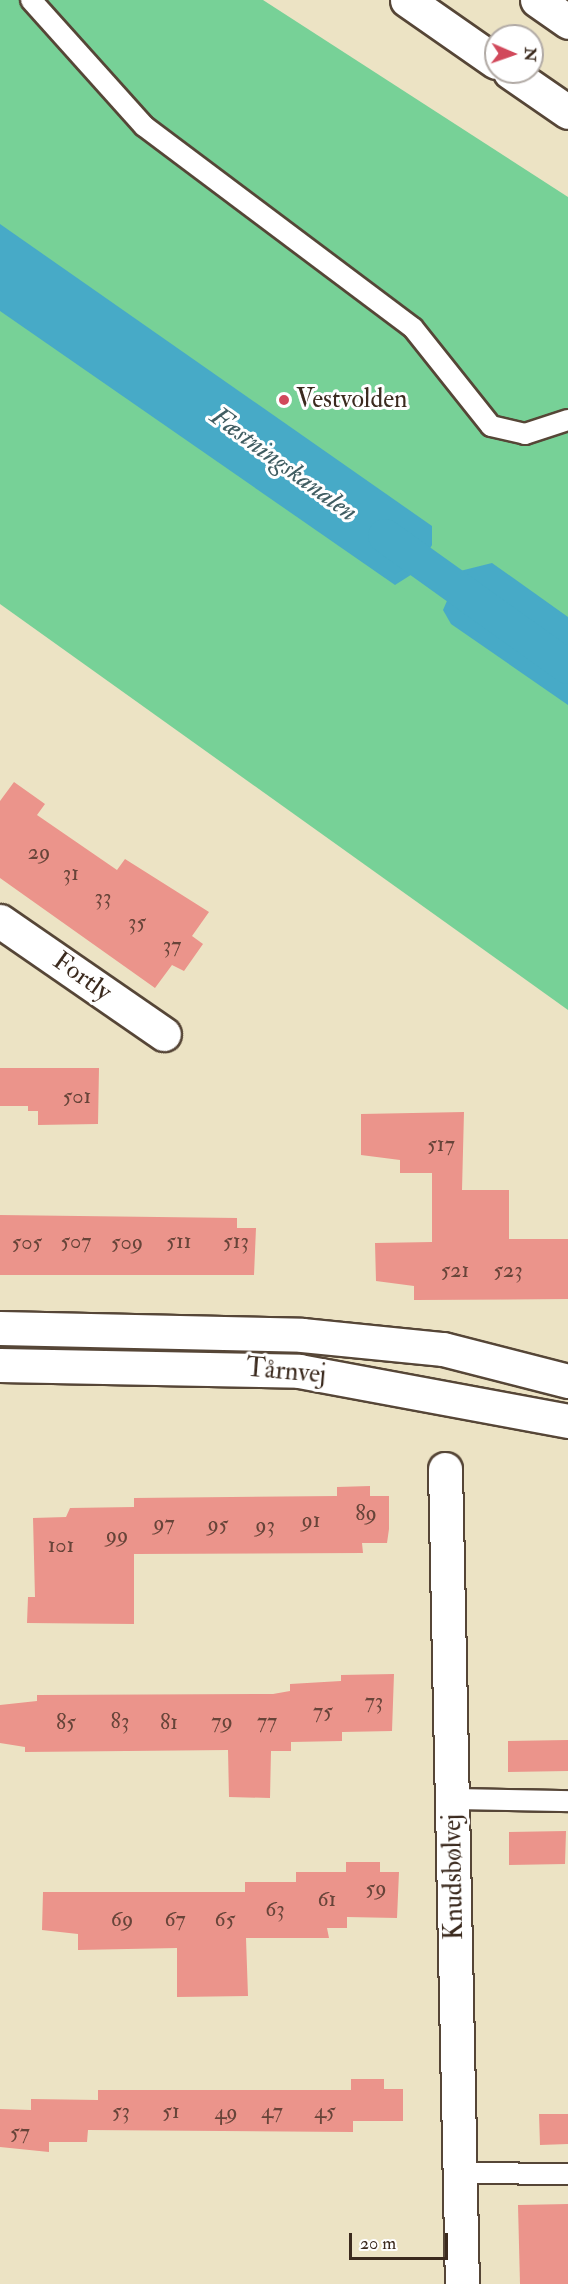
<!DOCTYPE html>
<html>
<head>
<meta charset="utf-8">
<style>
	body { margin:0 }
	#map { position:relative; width:568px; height:2284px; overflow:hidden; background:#ece3c4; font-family:"IM FELL Double Pica",serif }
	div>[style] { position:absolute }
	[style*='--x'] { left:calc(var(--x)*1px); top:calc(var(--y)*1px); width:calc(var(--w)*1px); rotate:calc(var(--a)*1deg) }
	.green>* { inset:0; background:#77d197 }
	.water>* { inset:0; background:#47aac7 }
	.canal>* { height:34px; margin:-17px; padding:0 17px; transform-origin:17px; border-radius:17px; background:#47aac7 }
	.building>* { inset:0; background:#eb948b }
	.roads { filter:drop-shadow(2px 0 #564637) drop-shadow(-2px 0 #564637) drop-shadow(0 2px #564637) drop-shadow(0 -2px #564637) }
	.lane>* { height:20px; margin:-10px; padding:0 10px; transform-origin:10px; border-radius:10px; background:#fff }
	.street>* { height:33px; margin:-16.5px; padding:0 16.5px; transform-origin:16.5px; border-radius:16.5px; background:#fff }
	.secondary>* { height:33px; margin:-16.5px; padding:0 16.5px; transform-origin:16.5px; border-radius:16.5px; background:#fff }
	.highway>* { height:33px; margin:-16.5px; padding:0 16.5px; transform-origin:16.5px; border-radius:16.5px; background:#fff }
	.dots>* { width:16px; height:16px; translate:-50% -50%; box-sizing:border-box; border:3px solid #fff; border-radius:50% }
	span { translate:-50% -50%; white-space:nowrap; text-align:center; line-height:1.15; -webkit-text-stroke:6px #fff; paint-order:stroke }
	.number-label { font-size:22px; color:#674439 }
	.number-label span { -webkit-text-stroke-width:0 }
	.poi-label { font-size:26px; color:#3b2a1e }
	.left { translate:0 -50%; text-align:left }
	.street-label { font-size:26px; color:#3b2a1e }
	.water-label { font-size:27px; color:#405d62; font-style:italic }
	.north { position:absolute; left:484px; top:24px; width:60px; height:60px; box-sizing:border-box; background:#fff; border:2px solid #b1aaa5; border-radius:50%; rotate:92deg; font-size:16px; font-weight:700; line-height:24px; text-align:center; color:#3b2a1e }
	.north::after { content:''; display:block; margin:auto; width:21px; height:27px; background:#d1495b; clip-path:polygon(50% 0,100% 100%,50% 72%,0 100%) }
	.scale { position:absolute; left:349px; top:2233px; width:99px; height:27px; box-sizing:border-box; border:3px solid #3b2a1e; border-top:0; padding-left:8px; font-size:18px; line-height:21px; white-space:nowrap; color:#3b2a1e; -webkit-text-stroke:4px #fff; paint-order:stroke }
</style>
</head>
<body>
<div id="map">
	<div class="green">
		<div style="clip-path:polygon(0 0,263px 0,568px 197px,568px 1010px,0 604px)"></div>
	</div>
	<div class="water">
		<div style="clip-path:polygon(0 224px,432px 526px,432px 545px,417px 571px,395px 585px,0 311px)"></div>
		<div style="clip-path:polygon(492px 563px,568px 617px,568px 705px,451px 624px,443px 610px,460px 571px)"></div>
	</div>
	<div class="canal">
		<div style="--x:385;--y:536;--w:225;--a:35.6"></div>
	</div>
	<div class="building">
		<div style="clip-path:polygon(14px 782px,45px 804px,37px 815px,117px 870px,125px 859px,209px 912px,192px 936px,203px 944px,184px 971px,172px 965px,155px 988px,0 878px,0 801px)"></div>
		<div style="clip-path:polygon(0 1068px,99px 1068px,98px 1124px,38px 1125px,38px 1111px,28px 1111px,28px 1106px,0 1106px)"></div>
		<div style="clip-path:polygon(464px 1112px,462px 1190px,509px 1190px,509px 1239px,568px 1239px,568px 1299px,414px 1300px,414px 1286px,376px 1281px,375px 1243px,432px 1242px,432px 1173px,400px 1173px,400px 1160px,361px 1155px,361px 1114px)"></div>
		<div style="clip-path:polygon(0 1215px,237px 1218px,237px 1228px,256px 1228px,254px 1275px,0 1275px)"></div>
		<div style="clip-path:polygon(370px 1486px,370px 1496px,389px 1496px,389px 1529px,387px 1543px,362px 1543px,363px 1553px,134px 1554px,134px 1624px,27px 1623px,28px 1597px,35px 1597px,33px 1518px,66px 1517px,70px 1508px,134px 1507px,134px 1498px,337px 1496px,337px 1487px)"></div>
		<div style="clip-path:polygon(394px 1674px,392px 1731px,342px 1732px,342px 1741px,291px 1742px,291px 1751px,271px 1751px,270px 1798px,229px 1797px,228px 1750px,25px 1752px,25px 1747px,0 1743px,0 1705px,37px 1701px,37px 1695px,273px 1694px,290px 1691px,290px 1684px,341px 1681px,341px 1675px)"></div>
		<div style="clip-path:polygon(568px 1740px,568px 1771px,508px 1772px,508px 1741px)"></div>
		<div style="clip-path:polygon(566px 1831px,565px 1864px,509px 1865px,509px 1832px)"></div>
		<div style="clip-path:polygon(346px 1862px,380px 1862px,380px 1872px,399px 1872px,397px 1918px,347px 1917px,347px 1928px,327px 1928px,329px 1938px,246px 1938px,248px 1996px,177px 1997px,177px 1948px,78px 1950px,78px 1934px,42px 1930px,43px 1892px,245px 1892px,245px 1882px,296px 1882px,296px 1872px,346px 1872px)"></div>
		<div style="clip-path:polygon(351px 2079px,384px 2079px,384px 2089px,403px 2089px,403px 2121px,353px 2121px,353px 2132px,88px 2130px,87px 2142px,49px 2142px,49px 2152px,0 2147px,0 2109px,31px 2110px,31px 2099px,98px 2100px,98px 2090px,351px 2090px)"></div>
		<div style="clip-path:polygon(539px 2114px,568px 2114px,568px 2144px,540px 2145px)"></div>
		<div style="clip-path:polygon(568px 2204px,568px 2284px,520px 2284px,518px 2205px)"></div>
	</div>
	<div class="roads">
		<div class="lane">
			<div style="--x:31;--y:0;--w:169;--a:48.1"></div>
			<div style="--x:144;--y:126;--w:336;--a:36.9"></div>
			<div style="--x:413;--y:328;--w:125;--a:51.5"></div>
			<div style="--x:491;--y:426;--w:35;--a:13"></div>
			<div style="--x:525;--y:434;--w:45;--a:-18"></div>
			<div style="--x:452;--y:1799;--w:116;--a:1"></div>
			<div style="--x:460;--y:2173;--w:108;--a:0.5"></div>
		</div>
		<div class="street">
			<div style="--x:0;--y:921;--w:199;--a:34.6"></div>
			<div style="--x:445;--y:1469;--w:815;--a:88.81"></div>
		</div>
		<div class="secondary">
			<div style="--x:0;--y:1328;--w:302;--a:1.3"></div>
			<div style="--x:302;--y:1335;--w:142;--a:5.7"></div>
			<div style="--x:443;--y:1349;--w:129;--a:14.4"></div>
			<div style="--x:0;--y:1365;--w:299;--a:1.1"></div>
			<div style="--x:299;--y:1371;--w:274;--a:10.5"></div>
		</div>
		<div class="highway">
			<div style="--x:407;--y:0;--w:108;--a:34.9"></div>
			<div style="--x:537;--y:0;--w:38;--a:35"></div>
			<div style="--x:510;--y:72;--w:70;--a:34.6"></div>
		</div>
	</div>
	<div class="dots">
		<div style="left:284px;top:400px;background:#d1495b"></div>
	</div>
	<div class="number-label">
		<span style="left:39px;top:853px">29</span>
		<span style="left:71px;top:874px">31</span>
		<span style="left:103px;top:898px">33</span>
		<span style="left:137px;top:923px">35</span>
		<span style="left:172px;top:946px">37</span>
		<span style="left:77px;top:1097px">501</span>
		<span style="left:441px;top:1145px">517</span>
		<span style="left:76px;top:1242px">507</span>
		<span style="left:179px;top:1242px">511</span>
		<span style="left:236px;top:1242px">513</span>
		<span style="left:27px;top:1243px">505</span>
		<span style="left:127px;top:1243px">509</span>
		<span style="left:455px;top:1271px">521</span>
		<span style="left:508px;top:1271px">523</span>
		<span style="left:366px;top:1514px">89</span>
		<span style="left:311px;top:1521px">91</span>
		<span style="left:164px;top:1524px">97</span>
		<span style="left:218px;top:1525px">95</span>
		<span style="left:265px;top:1526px">93</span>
		<span style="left:117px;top:1536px">99</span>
		<span style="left:61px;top:1546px">101</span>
		<span style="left:374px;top:1702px">73</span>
		<span style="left:323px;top:1712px">75</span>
		<span style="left:120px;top:1722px">83</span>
		<span style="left:222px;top:1722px">79</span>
		<span style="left:267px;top:1722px">77</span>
		<span style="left:66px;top:1723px">85</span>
		<span style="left:169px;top:1723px">81</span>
		<span style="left:376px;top:1889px">59</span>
		<span style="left:327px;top:1900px">61</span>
		<span style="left:275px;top:1910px">63</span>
		<span style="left:122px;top:1920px">69</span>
		<span style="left:175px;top:1920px">67</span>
		<span style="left:225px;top:1920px">65</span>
		<span style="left:121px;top:2112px">53</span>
		<span style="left:171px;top:2112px">51</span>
		<span style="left:272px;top:2112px">47</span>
		<span style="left:325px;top:2112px">45</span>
		<span style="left:226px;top:2113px">49</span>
		<span style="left:20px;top:2133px">57</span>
	</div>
	<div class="poi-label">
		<span class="left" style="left:296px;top:400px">Vestvolden</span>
	</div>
	<div class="street-label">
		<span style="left:82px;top:977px;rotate:35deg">Fortly</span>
		<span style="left:286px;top:1372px;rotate:5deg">Tårnvej</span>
		<span style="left:454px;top:1877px;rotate:-91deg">Knudsbølvej</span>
	</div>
	<div class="water-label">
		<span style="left:284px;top:464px;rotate:36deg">Fæstningskanalen</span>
	</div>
	<div class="north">N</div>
	<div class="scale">20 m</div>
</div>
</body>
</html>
